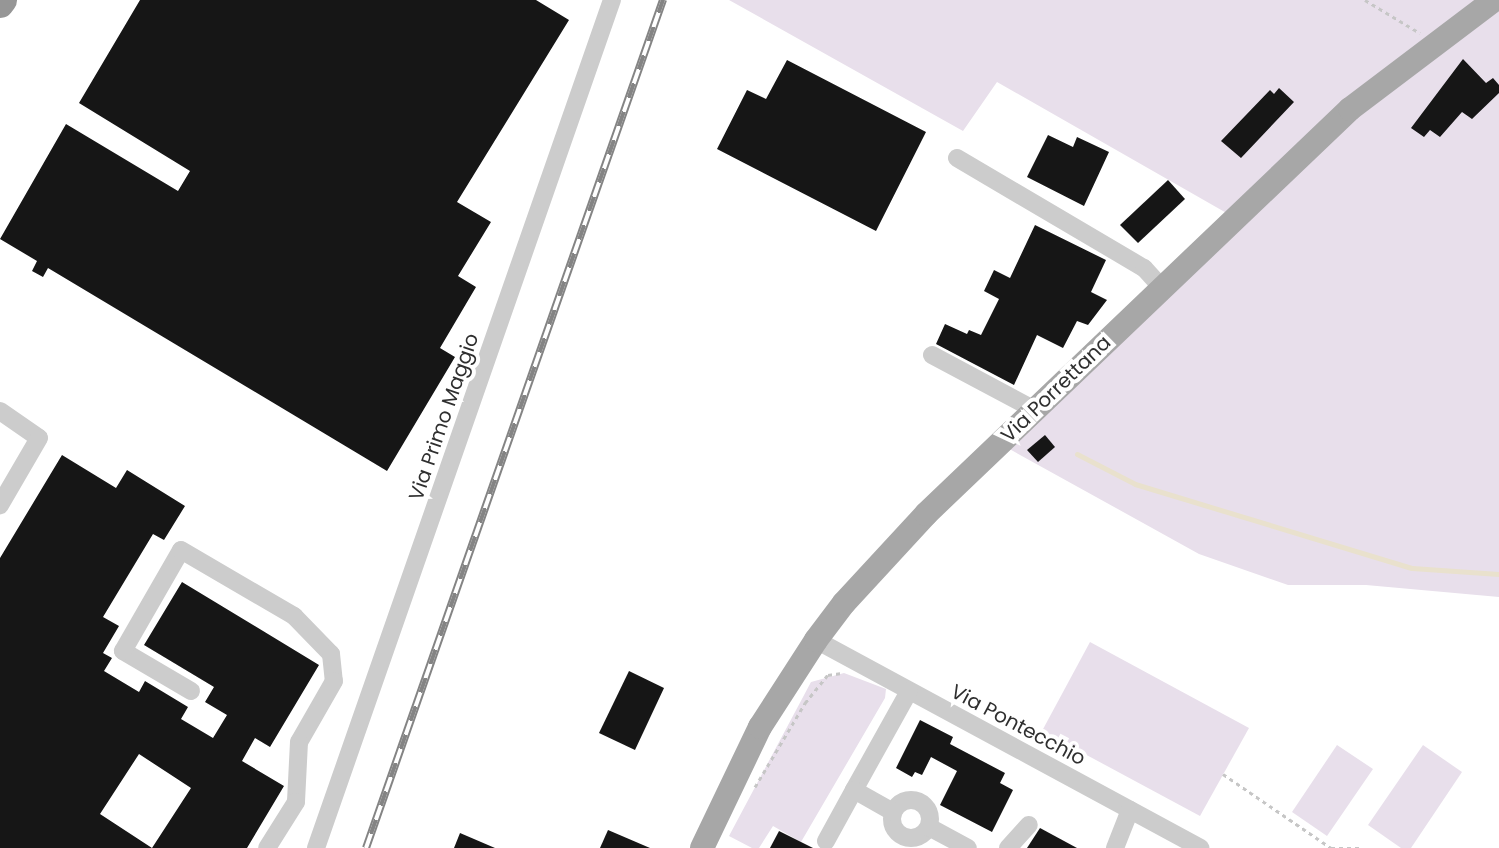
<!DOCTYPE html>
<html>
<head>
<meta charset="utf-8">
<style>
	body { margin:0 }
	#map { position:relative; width:1499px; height:848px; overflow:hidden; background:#fff; font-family:Poppins,sans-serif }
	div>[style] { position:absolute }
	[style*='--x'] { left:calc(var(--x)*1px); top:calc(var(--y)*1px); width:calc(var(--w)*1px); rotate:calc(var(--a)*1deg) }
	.green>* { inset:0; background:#e8dfeb }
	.stream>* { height:5px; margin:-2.5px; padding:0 2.5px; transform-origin:2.5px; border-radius:2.5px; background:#e9e1cd }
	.building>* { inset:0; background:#161616 }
	.path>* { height:3px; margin-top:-1.5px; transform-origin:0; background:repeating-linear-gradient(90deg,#c6c6c6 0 4px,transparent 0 8px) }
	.minor>* { height:18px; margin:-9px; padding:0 9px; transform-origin:9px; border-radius:9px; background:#ccc }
	.minor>.ring { margin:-9px; padding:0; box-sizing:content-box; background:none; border:18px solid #ccc; border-radius:50% }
	.major>* { height:24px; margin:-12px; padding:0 12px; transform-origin:12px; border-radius:12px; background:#a7a7a7 }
	.highway>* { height:28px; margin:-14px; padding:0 14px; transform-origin:14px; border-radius:14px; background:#969696 }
	.rail>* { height:8px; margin-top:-4px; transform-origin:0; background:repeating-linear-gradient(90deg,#fff 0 15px,#848484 0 30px); box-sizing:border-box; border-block:2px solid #848484 }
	span { translate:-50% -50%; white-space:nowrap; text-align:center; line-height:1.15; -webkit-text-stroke:8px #fff; paint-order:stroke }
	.street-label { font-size:20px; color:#2f2f2f }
</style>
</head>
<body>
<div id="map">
	<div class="green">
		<div style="clip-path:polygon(729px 0,1499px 0,1499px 597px,1366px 585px,1288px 585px,1199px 554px,995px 441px,1230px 215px,997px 82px,963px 131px)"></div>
		<div style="clip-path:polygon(1090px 642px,1249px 728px,1200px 816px,1042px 731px)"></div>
		<div style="clip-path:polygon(844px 673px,886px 689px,885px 698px,801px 842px,773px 826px,759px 848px,752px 848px,729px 836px,811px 682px)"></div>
		<div style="clip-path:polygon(1337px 745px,1373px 769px,1327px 836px,1292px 812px)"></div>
		<div style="clip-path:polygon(1423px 745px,1462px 772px,1411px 848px,1401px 848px,1368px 825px)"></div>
	</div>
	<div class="stream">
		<div style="--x:1077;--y:454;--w:65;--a:27.3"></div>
		<div style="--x:1135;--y:484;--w:289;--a:16.9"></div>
		<div style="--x:1412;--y:568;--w:87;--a:3.9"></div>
	</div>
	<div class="building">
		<div style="clip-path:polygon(140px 0,536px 0,569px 20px,457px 202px,491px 222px,458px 276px,476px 287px,440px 348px,455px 357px,387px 471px,48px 268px,43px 277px,32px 271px,37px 261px,0 239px,66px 124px,178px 191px,190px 171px,79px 103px)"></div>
		<div style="clip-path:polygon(1463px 59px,1486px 83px,1493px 78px,1499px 85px,1499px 93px,1472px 119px,1462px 112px,1440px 137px,1430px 130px,1424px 137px,1411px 128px)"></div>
		<div style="clip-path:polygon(787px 60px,926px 132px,876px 231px,717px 149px,747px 90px,766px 99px)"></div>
		<div style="clip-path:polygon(1279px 88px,1294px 102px,1241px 158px,1221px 141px,1270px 90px,1274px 94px)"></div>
		<div style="clip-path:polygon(1048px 135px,1073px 147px,1077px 137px,1109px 152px,1084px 206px,1027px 177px)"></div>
		<div style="clip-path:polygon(1168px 180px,1185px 199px,1138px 243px,1120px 225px)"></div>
		<div style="clip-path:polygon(1035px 225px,1106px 260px,1091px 292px,1107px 300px,1088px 325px,1077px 321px,1063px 348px,1037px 335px,1014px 385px,936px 344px,945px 324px,967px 334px,969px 330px,981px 335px,999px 299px,984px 291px,994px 270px,1010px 278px)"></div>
		<div style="clip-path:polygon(1045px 435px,1055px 447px,1038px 462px,1027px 450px)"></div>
		<div style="clip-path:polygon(evenodd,62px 455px,116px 488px,127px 470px,185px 506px,164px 540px,153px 534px,103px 617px,119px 626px,103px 653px,112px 658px,104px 671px,139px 692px,145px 681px,188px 707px,181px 719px,213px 738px,227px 715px,205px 702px,214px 687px,144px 645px,182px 582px,319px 665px,270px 747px,255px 738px,242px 761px,284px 786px,247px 848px,0 848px,0 558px,62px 455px,139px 754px,191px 788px,152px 848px,100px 814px,139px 754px)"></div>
		<div style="clip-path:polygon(629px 671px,664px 688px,635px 750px,599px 733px)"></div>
		<div style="clip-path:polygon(920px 720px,953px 737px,950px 744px,1005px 773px,1000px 783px,1013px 790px,992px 832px,940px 805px,957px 771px,931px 757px,922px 775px,915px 772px,912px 777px,896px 768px)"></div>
		<div style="clip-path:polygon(1040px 828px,1077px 848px,1027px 848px)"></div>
		<div style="clip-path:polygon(608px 830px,650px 848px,600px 848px)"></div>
		<div style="clip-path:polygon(779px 831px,813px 848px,770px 848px)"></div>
		<div style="clip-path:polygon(460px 833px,495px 848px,454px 848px)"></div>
	</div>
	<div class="path">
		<div style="--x:1365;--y:0;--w:64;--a:31"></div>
		<div style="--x:1223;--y:774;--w:131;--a:34.4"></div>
		<div style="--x:1331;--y:848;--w:29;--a:0"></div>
		<div style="--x:755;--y:787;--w:98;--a:-59.2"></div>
		<div style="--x:805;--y:703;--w:36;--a:-51"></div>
		<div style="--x:828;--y:675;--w:14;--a:-8"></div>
	</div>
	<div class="minor">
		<div style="--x:957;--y:158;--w:217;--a:30.5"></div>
		<div style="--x:1144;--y:268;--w:25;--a:48"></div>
		<div style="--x:932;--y:355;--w:117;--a:28.1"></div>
		<div style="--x:0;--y:411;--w:47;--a:34.7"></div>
		<div style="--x:39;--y:438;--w:78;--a:120.2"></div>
		<div style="--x:816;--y:640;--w:437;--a:28.4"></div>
		<div style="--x:191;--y:691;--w:79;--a:-149.5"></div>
		<div style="--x:123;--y:651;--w:116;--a:-60.1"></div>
		<div style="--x:181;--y:550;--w:131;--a:30.3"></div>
		<div style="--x:294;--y:616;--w:53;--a:45.8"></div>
		<div style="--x:331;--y:654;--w:27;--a:84"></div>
		<div style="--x:334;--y:681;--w:70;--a:119.8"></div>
		<div style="--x:299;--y:742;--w:60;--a:92.9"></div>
		<div style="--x:296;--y:802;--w:54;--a:122.2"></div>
		<div style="--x:854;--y:790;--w:113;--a:-60.9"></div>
		<div class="ring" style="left:892px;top:800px;width:20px;height:20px"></div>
		<div style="--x:929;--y:827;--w:44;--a:28.3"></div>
		<div style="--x:826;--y:841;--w:58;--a:-61.2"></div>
		<div style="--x:854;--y:790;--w:45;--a:29.4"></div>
		<div style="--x:316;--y:848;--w:898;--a:-70.76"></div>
		<div style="--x:1008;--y:848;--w:31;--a:-48"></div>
		<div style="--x:1115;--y:848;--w:41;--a:-68.5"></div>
	</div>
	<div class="major">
		<div style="--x:702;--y:848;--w:134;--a:-64.4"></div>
		<div style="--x:760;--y:727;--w:103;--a:-57.2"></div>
		<div style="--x:816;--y:640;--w:46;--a:-52.9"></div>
		<div style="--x:844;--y:603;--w:121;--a:-47.3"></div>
		<div style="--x:926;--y:514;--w:586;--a:-43.69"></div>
		<div style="--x:1350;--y:109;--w:181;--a:-37.1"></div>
	</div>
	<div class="highway">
		<div style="--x:0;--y:4;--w:5;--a:-53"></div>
	</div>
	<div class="rail">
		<div style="--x:366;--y:848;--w:899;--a:-70.7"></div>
	</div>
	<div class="street-label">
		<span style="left:1056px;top:389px;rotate:-44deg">Via Porrettana</span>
		<span style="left:444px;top:417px;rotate:-71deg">Via Primo Maggio</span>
		<span style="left:1018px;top:725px;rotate:28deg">Via Pontecchio</span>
	</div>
</div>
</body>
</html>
